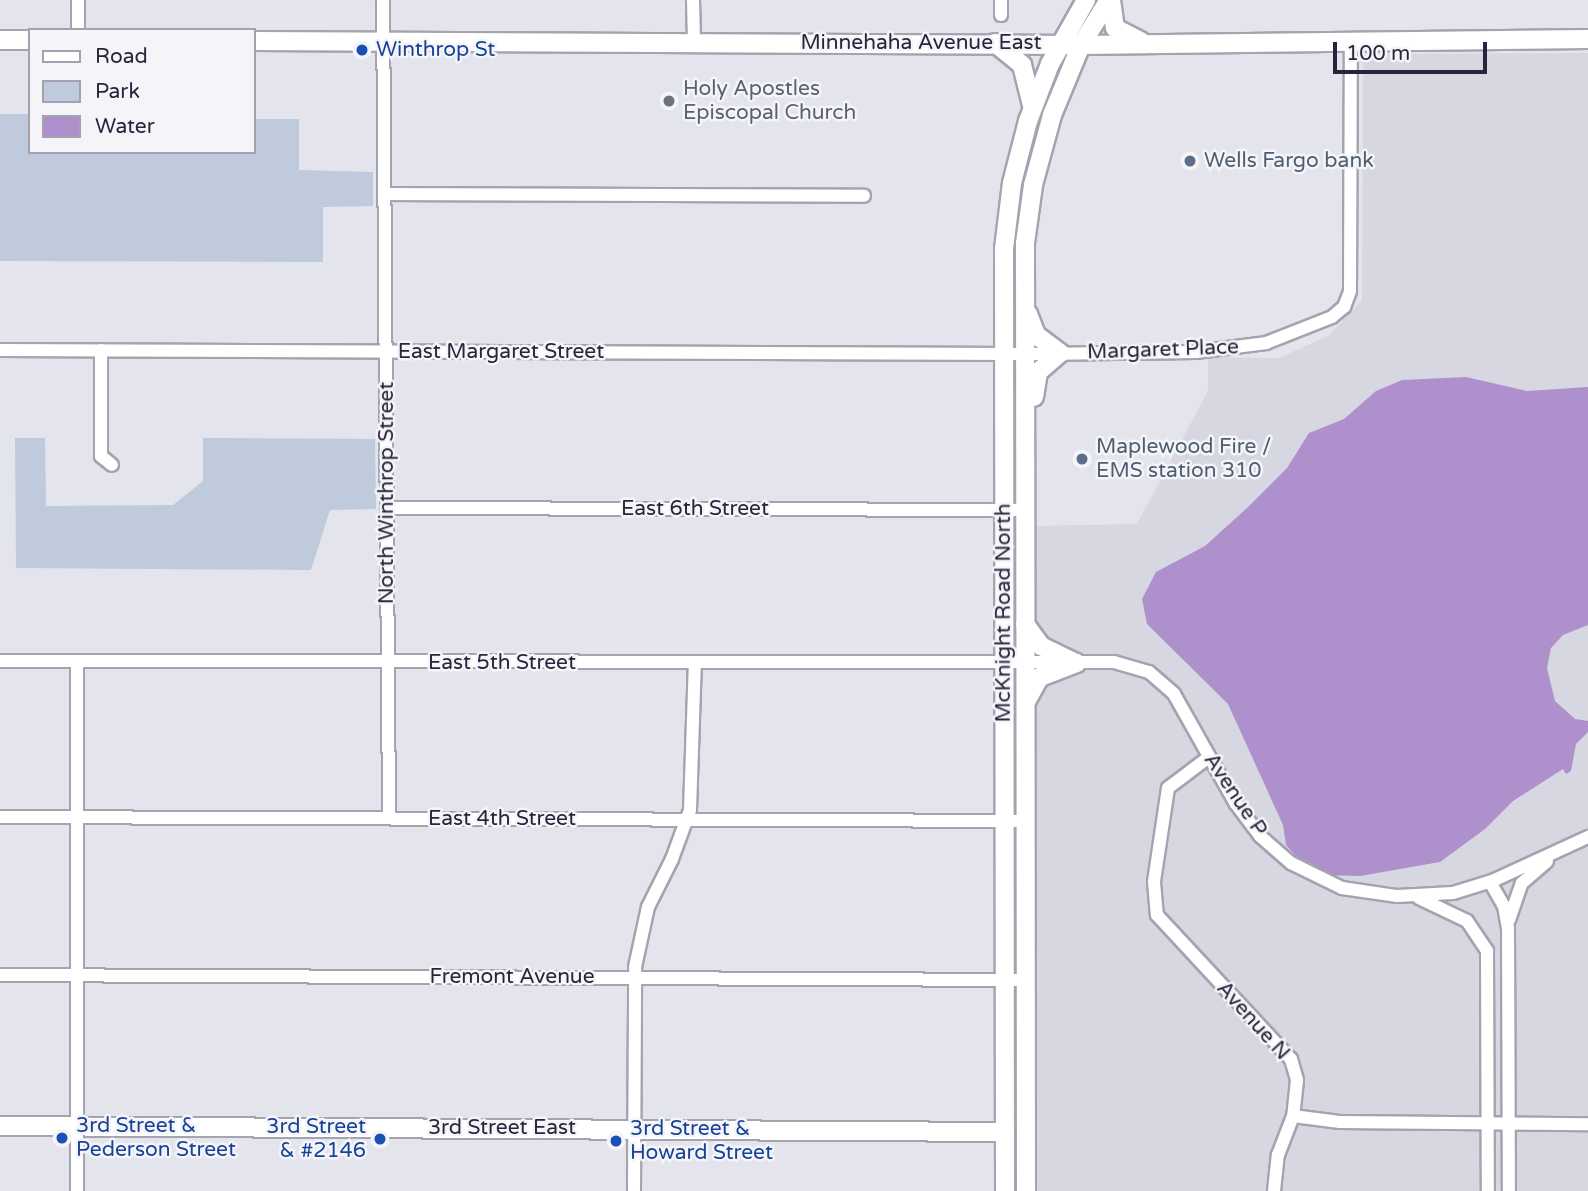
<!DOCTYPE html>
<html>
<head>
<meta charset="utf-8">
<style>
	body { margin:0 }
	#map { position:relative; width:1588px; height:1191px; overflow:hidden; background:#e4e5ec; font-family:"Varela Round",sans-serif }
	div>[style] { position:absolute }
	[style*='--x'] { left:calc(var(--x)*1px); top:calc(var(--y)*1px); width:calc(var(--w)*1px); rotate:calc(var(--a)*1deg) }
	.built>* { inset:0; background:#d6d7e0 }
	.green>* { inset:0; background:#bfcadc }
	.water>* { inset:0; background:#ae91cc }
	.roads { filter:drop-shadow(2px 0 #a4a4b0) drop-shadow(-2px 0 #a4a4b0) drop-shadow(0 2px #a4a4b0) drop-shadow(0 -2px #a4a4b0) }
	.street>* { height:12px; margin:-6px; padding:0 6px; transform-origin:6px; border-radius:6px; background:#fff }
	.secondary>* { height:18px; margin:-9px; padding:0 9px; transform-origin:9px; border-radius:9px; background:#fff }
	.dots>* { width:19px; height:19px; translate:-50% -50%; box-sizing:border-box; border:4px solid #f5f5f9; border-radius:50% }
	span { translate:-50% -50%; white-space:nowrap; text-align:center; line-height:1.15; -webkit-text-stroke:5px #f5f5f9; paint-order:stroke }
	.street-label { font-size:21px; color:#27253d }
	.transit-label { font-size:21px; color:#164399 }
	.left { translate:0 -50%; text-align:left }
	.right { translate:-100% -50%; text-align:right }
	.worship-label { font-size:21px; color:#5b616d }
	.service-label { font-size:21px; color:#4e5e75 }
	.legend { position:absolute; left:28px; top:28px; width:228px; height:126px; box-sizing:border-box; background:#f5f5f9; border:2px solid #a3a2ae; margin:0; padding:9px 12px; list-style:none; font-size:21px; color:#27253d }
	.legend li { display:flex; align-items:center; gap:14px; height:35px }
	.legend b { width:35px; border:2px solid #a3a2ae }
	.scale { position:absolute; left:1333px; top:42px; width:154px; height:32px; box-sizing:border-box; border:4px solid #27253d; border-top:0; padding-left:9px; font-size:21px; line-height:24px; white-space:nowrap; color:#27253d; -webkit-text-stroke:5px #f5f5f9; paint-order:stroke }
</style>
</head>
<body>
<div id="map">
	<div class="built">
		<div style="clip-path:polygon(1588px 53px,1588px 1191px,1033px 1191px,1031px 526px,1137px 524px,1208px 391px,1208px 357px,1279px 358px,1328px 336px,1362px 300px,1363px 54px)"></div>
	</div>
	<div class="green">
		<div style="clip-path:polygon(0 114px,30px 114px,30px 152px,254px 152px,254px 119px,299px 119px,299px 170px,373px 172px,373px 206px,323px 207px,323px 262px,0 261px)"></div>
		<div style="clip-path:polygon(15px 438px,45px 438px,46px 506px,173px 505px,203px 481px,203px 438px,375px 439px,376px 509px,330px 510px,311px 570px,16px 568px)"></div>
	</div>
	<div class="water">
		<div style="clip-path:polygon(1466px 377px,1527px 391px,1588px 387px,1588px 625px,1563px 635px,1551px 648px,1547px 668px,1555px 701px,1575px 719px,1588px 721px,1588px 732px,1576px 744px,1571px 771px,1566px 774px,1563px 769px,1513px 801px,1485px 829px,1440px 862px,1360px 876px,1320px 875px,1309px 871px,1286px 845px,1283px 825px,1228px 704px,1147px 624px,1142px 599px,1156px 572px,1205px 546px,1247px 508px,1287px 468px,1309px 433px,1344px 419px,1376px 391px,1402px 380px)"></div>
	</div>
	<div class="roads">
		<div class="street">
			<div style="--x:78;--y:0;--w:30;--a:90"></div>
			<div style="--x:383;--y:0;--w:818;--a:89.58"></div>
			<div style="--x:693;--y:0;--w:42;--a:88.6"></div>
			<div style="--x:1001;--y:0;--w:15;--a:90"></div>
			<div style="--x:385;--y:194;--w:479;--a:0.2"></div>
			<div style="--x:0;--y:350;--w:1036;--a:0.22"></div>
			<div style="--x:1036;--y:354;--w:160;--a:-0.7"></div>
			<div style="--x:1196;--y:352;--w:71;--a:-7.3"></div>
			<div style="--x:1266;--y:343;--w:71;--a:-21.5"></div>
			<div style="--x:1332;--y:317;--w:16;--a:-40"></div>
			<div style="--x:1344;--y:307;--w:17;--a:-69"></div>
			<div style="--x:1350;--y:291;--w:250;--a:-89.8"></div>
			<div style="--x:101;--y:350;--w:106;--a:90"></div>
			<div style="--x:101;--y:456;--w:14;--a:39"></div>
			<div style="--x:387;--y:508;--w:637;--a:0.18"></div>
			<div style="--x:0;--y:661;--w:1114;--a:0.05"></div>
			<div style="--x:1114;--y:662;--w:36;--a:16"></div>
			<div style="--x:1149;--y:672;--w:33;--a:41"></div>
			<div style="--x:1174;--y:694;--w:126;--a:60.6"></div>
			<div style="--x:1236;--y:804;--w:40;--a:53"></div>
			<div style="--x:1260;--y:836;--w:41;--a:41.1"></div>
			<div style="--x:1291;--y:863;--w:57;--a:26.1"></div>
			<div style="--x:1342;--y:888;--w:56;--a:8.3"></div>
			<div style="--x:1397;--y:896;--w:56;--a:-3.1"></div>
			<div style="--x:1453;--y:893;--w:39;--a:-17"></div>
			<div style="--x:1490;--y:882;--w:108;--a:-24.7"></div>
			<div style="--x:77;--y:661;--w:530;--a:90"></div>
			<div style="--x:1209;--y:757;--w:51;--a:142.9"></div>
			<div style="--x:1168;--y:788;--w:95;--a:98.5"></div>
			<div style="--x:1154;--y:882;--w:33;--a:85"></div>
			<div style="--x:1157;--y:915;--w:197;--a:47.1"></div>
			<div style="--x:1291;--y:1059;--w:22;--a:74"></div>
			<div style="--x:1297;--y:1080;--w:36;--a:96"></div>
			<div style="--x:1293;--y:1116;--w:47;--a:7.3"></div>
			<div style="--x:1340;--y:1122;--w:248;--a:0.5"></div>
			<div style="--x:0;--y:817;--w:1025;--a:0.22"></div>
			<div style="--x:1490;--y:882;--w:28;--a:60"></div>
			<div style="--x:1504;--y:906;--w:22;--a:80"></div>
			<div style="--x:1508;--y:928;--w:263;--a:89.8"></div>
			<div style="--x:1419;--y:898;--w:53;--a:25.6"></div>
			<div style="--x:1467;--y:921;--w:36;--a:56"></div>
			<div style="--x:1487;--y:951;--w:240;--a:89.8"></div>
			<div style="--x:1509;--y:920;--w:39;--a:-71"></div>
			<div style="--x:1522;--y:883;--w:33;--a:-41"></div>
			<div style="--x:0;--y:975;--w:1025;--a:0.28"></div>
			<div style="--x:634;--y:1191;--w:224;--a:-89.7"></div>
			<div style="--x:635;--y:967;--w:61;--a:-77.8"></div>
			<div style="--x:648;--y:907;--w:54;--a:-63.4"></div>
			<div style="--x:672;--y:859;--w:52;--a:-69.8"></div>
			<div style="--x:690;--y:810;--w:147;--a:-88.1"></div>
			<div style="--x:1274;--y:1191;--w:36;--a:-84"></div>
			<div style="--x:1278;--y:1155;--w:42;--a:-69"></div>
		</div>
		<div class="secondary">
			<div style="--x:1111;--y:0;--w:28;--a:82"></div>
			<div style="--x:1115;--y:28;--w:29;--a:27"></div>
			<div style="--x:0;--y:40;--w:30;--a:0"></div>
			<div style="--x:254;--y:41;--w:827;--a:0.28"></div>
			<div style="--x:1081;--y:45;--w:507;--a:-0.68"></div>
			<div style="--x:995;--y:43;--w:35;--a:39"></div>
			<div style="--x:1022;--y:65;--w:41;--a:76"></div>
			<div style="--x:1028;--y:314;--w:22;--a:69"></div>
			<div style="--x:1036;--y:335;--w:30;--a:37"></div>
			<div style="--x:1060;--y:353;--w:29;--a:139"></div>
			<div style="--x:1038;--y:372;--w:25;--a:99"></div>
			<div style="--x:1025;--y:624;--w:27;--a:54"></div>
			<div style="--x:1041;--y:646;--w:39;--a:26"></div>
			<div style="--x:1027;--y:700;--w:26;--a:-61"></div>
			<div style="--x:1040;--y:677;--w:39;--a:-21"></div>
			<div style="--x:0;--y:1126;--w:1005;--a:0.34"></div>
			<div style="--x:1005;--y:1191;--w:942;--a:-90.06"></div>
			<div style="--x:1004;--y:249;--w:66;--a:-83.1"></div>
			<div style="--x:1012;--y:183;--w:64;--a:-75.5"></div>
			<div style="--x:1028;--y:121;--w:61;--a:-68.9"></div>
			<div style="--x:1050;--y:64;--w:73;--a:-60.6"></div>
			<div style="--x:1026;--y:1191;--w:948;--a:-90.06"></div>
			<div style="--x:1025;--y:243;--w:59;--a:-82.1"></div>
			<div style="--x:1033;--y:185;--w:73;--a:-74.8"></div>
			<div style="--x:1052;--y:115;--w:76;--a:-67.5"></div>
			<div style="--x:1081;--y:45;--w:53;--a:-58.1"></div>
		</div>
	</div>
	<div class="dots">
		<div style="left:362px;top:50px;background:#1a4fb4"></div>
		<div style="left:669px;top:101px;background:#6b7280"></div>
		<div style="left:1190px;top:161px;background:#5c6f8a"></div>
		<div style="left:1082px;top:459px;background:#5c6f8a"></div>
		<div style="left:62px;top:1138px;background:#1a4fb4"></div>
		<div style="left:380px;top:1139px;background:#1a4fb4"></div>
		<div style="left:616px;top:1141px;background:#1a4fb4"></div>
	</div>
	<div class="street-label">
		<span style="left:921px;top:43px">Minnehaha Avenue East</span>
		<span style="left:1163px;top:350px;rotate:-2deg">Margaret Place</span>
		<span style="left:501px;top:352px">East Margaret Street</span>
		<span style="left:387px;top:493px;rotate:-90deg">North Winthrop Street</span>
		<span style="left:695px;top:509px">East 6th Street</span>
		<span style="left:1004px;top:613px;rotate:-90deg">McKnight Road North</span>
		<span style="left:502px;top:663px">East 5th Street</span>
		<span style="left:1235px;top:795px;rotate:56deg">Avenue P</span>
		<span style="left:502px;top:819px">East 4th Street</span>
		<span style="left:512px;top:977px">Fremont Avenue</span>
		<span style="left:1253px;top:1021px;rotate:48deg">Avenue N</span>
		<span style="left:502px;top:1128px">3rd Street East</span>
	</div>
	<div class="transit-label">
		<span class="left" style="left:376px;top:50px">Winthrop St</span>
		<span class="left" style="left:76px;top:1138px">3rd Street &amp;<br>Pederson Street</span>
		<span class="right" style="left:366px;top:1139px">3rd Street<br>&amp; #2146</span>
		<span class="left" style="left:630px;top:1141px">3rd Street &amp;<br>Howard Street</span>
	</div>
	<div class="worship-label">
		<span class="left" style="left:683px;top:101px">Holy Apostles<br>Episcopal Church</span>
	</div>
	<div class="service-label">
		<span class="left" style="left:1204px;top:161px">Wells Fargo bank</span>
		<span class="left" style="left:1096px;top:459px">Maplewood Fire /<br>EMS station 310</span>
	</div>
	<ul class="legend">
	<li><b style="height:9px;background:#fff"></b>Road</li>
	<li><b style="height:19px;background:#bfcadc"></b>Park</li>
	<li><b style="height:19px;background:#ae91cc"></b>Water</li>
	</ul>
	<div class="scale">100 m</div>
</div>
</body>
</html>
